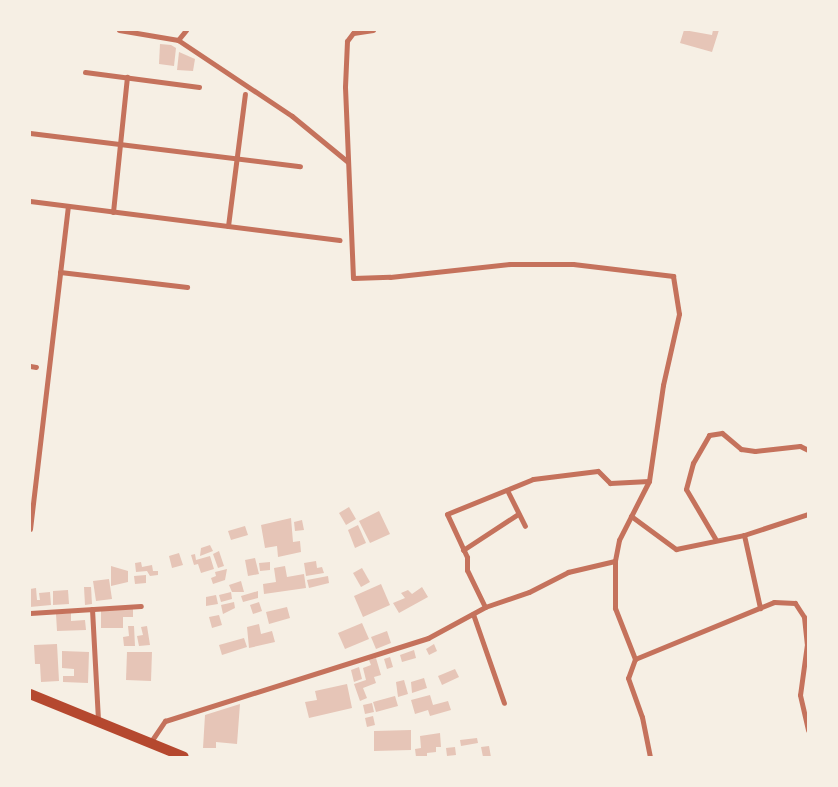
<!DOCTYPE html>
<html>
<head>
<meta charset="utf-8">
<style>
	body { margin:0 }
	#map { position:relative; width:838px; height:787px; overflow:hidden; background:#f6efe4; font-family:Bitter,serif }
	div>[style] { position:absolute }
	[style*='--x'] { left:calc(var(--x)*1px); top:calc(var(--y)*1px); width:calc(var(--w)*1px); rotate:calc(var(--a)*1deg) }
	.building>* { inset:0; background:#e6c5b7 }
	.minor>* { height:5px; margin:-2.5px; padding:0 2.5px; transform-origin:2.5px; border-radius:2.5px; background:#c5725c }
	.primary>* { height:10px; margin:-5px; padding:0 5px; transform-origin:5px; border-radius:5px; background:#b5482f }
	span { translate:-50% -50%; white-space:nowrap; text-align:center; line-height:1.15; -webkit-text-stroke:4px #f6efe4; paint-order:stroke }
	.frame { position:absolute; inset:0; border:31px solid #f6efe4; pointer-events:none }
</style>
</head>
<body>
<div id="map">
	<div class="building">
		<div style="clip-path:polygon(684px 30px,712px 35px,713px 30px,719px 30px,712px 52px,680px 43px)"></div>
		<div style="clip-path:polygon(160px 44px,171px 45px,176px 48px,174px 66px,159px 64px)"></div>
		<div style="clip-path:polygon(179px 52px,195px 59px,193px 71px,177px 70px)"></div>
		<div style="clip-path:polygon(349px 507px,356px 519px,346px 525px,339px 513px)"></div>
		<div style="clip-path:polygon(379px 511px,390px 534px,370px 543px,359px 521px)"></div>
		<div style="clip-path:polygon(291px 518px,293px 542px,300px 541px,301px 552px,278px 557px,277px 546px,265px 548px,261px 525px)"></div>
		<div style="clip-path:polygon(302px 520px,304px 530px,295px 531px,294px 522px)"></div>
		<div style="clip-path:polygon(358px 525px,366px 543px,355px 548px,348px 530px)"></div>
		<div style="clip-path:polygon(245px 526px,248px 535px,231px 540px,228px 531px)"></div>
		<div style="clip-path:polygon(210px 545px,213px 551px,200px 556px,201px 548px)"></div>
		<div style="clip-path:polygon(219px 551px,224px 566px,218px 568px,213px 554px)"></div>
		<div style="clip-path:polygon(179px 553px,183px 565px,172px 568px,169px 556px)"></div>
		<div style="clip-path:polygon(195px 554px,196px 560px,210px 556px,214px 569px,201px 573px,198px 564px,194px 565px,191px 555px)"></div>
		<div style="clip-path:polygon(255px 558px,259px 574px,248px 576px,245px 560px)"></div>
		<div style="clip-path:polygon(316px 561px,317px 568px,322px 567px,324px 573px,306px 576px,304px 563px)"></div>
		<div style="clip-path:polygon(141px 562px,142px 567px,152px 565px,153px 571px,158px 571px,158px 575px,150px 576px,147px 571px,136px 572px,135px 563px)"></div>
		<div style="clip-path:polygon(270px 562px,270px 570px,260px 571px,259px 563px)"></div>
		<div style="clip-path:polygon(111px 566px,128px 571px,128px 582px,111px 586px)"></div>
		<div style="clip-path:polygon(285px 566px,287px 577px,304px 574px,306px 588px,264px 594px,263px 584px,276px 582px,274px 568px)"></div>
		<div style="clip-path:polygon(362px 568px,370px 582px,361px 587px,353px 573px)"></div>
		<div style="clip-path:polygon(227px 569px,225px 580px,213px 584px,211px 578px,216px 576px,215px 572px)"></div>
		<div style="clip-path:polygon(146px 575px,146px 583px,135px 584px,134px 576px)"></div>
		<div style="clip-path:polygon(328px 576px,329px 583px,309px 588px,307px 580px)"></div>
		<div style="clip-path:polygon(109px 579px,112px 599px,96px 601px,93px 581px)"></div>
		<div style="clip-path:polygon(241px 581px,244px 592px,232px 592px,229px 585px)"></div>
		<div style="clip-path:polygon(381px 584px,390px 605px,363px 617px,354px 596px)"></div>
		<div style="clip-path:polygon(84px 587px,91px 587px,92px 604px,85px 605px)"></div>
		<div style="clip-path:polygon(422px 587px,428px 597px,399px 613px,393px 603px,405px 598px,401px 593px,408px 590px,412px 594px)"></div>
		<div style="clip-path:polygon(36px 588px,37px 600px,40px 600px,39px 593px,50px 592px,51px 605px,30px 607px,30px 589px)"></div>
		<div style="clip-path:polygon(68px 590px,69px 604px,53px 605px,53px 591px)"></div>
		<div style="clip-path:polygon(258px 591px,258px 598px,243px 602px,241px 596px)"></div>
		<div style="clip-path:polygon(231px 592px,232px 599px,221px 602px,219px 595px)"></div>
		<div style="clip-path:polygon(216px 595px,218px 604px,206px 606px,206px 597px)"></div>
		<div style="clip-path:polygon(234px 602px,235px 608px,223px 614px,221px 605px)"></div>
		<div style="clip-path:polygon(259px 602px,262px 611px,253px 614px,250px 605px)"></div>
		<div style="clip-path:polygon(287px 607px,290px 618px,269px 624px,266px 612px)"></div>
		<div style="clip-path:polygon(133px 609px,133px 617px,123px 617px,123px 628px,101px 628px,101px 610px)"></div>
		<div style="clip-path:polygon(71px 613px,71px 621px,85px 620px,86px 630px,57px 631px,56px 614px)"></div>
		<div style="clip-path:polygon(219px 615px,222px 625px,212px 628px,209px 617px)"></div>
		<div style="clip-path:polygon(362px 623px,369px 639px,345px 649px,338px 633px)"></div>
		<div style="clip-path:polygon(259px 624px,261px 634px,272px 631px,275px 642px,249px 648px,247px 627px)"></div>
		<div style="clip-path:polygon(128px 626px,134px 626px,135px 646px,124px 646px,123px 637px,129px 636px)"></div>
		<div style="clip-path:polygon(147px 626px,150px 645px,139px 646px,137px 636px,143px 635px,141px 627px)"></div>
		<div style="clip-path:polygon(387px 631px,391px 643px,376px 649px,371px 637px)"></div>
		<div style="clip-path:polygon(244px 638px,247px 647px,222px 655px,219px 645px)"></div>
		<div style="clip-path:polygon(57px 644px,59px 681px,41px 682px,40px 664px,35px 664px,34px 645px)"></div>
		<div style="clip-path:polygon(434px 644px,437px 651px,429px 655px,426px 649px)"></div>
		<div style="clip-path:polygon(414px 650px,416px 658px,402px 662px,400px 655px)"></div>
		<div style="clip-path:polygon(62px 651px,89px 652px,88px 683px,63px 682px,63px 676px,74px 676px,74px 669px,62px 668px)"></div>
		<div style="clip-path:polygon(127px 652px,152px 652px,151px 681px,126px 680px)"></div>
		<div style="clip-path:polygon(390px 657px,393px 667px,387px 669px,384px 659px)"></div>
		<div style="clip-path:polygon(376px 658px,381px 675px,374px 677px,376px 683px,363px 688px,367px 698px,360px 701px,354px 684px,366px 680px,363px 668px,371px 665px,369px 660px)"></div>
		<div style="clip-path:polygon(359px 667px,362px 679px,354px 682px,351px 670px)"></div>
		<div style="clip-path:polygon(455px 669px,459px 677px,442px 685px,438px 676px)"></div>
		<div style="clip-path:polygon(424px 678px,427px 688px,412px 693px,411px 682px)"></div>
		<div style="clip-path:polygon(404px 680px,408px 694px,398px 697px,396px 682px)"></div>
		<div style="clip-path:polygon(347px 684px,352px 708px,309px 718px,305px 702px,317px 700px,315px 691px)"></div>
		<div style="clip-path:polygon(430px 695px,433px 705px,448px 701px,451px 710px,430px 716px,428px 710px,415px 714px,411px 700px)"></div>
		<div style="clip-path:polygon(395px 696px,398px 706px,376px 712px,373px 702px)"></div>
		<div style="clip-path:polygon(372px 703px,374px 712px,365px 714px,363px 705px)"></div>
		<div style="clip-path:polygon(240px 704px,237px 744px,216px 742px,216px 748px,203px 748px,205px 715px)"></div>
		<div style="clip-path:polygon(373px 716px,375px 725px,367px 727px,365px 718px)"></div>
		<div style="clip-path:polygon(411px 730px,411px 750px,374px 751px,374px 731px)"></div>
		<div style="clip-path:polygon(440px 733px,441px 747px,436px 747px,436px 752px,427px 753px,427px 757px,416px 757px,415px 749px,421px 748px,420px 736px)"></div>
		<div style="clip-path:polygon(477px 738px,478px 743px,461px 746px,460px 740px)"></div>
		<div style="clip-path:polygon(489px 746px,491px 757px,483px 757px,481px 747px)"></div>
		<div style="clip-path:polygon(455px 747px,456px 755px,447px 756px,446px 748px)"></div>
	</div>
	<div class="minor">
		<div style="--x:119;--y:30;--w:60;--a:9.6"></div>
		<div style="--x:178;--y:40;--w:137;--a:33.7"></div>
		<div style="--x:292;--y:116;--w:72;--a:39.4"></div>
		<div style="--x:373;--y:30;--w:20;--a:171"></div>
		<div style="--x:353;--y:33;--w:10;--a:127"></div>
		<div style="--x:347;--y:41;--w:46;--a:92.5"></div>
		<div style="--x:345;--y:87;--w:191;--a:87.6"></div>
		<div style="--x:353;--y:278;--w:37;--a:-2"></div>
		<div style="--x:390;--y:277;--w:121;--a:-6.2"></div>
		<div style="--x:510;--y:264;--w:63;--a:0"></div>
		<div style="--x:573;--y:264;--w:101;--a:6.8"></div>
		<div style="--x:673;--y:276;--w:38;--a:81"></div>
		<div style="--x:679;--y:314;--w:73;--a:102.7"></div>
		<div style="--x:663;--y:385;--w:97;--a:98.3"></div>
		<div style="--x:649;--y:481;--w:66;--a:117"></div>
		<div style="--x:619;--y:540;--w:21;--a:101"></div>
		<div style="--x:615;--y:561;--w:47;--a:90"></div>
		<div style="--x:615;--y:608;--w:55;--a:68.6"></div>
		<div style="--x:635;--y:659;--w:20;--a:110"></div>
		<div style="--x:628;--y:678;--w:41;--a:70.3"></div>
		<div style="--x:642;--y:717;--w:41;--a:78.7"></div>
		<div style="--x:178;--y:40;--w:13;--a:-51"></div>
		<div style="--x:85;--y:72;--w:115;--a:7.5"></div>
		<div style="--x:30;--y:133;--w:272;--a:7"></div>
		<div style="--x:30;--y:201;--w:312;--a:7.2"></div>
		<div style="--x:113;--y:212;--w:136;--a:-84.1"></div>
		<div style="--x:228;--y:226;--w:133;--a:-82.7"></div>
		<div style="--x:60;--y:272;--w:128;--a:6.7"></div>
		<div style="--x:30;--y:366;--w:6;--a:9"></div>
		<div style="--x:507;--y:490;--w:40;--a:63.4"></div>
		<div style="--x:631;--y:516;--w:56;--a:36.3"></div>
		<div style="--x:676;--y:549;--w:69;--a:-11.6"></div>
		<div style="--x:744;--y:535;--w:67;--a:-18.2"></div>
		<div style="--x:30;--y:529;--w:325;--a:-83.3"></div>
		<div style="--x:744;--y:535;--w:75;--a:77.6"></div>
		<div style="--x:716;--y:540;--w:59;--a:-120.5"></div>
		<div style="--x:686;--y:489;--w:27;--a:-75"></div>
		<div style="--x:693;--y:463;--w:32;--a:-60"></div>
		<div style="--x:709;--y:435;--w:13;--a:-9"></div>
		<div style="--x:722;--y:433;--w:25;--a:40"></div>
		<div style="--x:741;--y:449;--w:14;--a:8"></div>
		<div style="--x:755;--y:451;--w:45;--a:-6.3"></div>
		<div style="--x:800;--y:446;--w:9;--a:27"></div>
		<div style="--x:463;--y:550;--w:66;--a:-33.2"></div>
		<div style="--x:485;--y:607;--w:41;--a:-115.9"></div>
		<div style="--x:467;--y:570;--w:13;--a:-90"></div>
		<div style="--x:467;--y:557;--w:47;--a:-114.9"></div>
		<div style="--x:447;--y:514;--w:93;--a:-22.1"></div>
		<div style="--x:533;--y:479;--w:65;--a:-7"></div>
		<div style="--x:598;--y:471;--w:17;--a:45"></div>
		<div style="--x:610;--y:483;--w:39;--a:-3"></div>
		<div style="--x:92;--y:609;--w:112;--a:86.9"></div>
		<div style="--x:30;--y:613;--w:111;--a:-3.6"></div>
		<div style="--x:473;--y:614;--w:94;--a:70.8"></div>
		<div style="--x:635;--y:659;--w:150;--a:-22.3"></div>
		<div style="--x:774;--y:602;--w:21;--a:3"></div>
		<div style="--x:795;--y:603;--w:17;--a:57"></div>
		<div style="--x:804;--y:617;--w:27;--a:84"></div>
		<div style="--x:807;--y:644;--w:51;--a:97.8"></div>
		<div style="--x:800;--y:695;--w:36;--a:77"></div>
		<div style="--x:150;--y:743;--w:27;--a:-56"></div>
		<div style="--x:165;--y:721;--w:276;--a:-17.5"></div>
		<div style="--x:428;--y:638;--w:65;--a:-28.5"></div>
		<div style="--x:485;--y:607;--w:46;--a:-18.8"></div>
		<div style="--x:529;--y:592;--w:44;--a:-27.1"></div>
		<div style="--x:568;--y:572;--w:48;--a:-13.2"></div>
	</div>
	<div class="primary">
		<div style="--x:30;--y:694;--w:166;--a:22.2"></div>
	</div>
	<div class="frame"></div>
</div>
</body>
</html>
